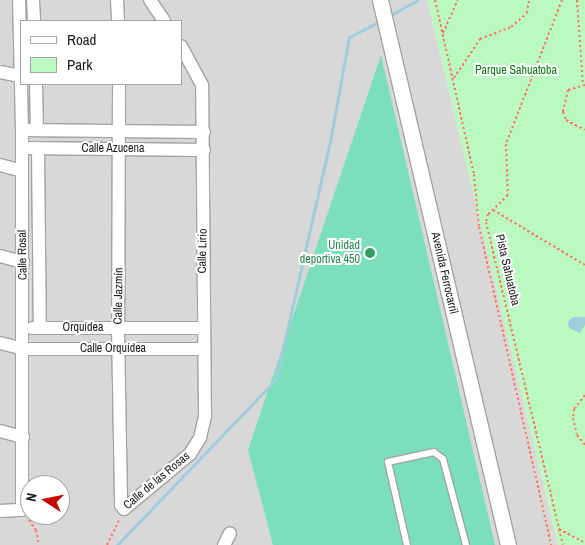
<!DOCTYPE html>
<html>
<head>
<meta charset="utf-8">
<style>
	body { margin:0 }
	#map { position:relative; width:585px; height:545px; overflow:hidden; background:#ede9e0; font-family:"Archivo Narrow",sans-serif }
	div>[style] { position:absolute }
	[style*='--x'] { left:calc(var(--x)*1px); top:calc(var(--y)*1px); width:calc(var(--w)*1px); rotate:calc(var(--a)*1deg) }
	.residential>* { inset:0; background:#d9d8d8 }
	.park>* { inset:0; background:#bafac1 }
	.pitch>* { inset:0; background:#7bdfbb }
	.water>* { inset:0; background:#9fcddc }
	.stream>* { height:3px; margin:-1.5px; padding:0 1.5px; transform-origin:1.5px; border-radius:1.5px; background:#9fcddc }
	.path>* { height:2px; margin-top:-1px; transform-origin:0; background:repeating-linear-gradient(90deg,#fd7661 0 2.5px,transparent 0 5px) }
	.roads { filter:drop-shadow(1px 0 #a2a2a2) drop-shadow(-1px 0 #a2a2a2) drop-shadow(0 1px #a2a2a2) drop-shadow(0 -1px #a2a2a2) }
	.service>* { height:6px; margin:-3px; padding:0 3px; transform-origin:3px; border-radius:3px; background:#fff }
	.minor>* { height:12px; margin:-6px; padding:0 6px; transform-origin:6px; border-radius:6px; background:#fff }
	.tertiary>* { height:15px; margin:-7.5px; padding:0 7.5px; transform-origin:7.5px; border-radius:7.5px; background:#fff }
	.dots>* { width:14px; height:14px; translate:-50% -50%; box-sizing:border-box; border:2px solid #fff; border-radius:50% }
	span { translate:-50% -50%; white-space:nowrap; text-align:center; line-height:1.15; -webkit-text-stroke:4px #fff; paint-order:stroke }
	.park-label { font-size:12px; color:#087a15 }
	.street-label { font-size:12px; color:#1b1b1b }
	.leisure-label { font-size:12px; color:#27864d }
	.right { translate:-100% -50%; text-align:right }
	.legend { position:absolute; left:20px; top:20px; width:162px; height:65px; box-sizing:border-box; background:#fff; border:1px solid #a4a4a4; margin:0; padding:6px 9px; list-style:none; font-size:15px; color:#1b1b1b }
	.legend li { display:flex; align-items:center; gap:10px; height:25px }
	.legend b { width:25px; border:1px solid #a4a4a4 }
	.north { position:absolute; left:20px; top:475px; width:50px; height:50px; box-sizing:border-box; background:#fff; border:1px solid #a4a4a4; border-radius:50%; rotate:281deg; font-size:14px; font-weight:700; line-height:20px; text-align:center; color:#1b1b1b }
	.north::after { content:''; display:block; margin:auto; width:18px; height:22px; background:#c60500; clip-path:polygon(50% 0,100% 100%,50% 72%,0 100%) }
</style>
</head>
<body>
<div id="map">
	<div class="residential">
		<div style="clip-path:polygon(evenodd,0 0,427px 0,558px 545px,0 545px,0 0,21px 21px,181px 21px,181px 84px,21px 84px,21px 21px,0 0,30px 485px,60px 485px,60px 515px,30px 515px,30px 485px)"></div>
	</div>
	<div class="park">
		<div style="clip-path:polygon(427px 0,585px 0,585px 545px,558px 545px)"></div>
	</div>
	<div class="pitch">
		<div style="clip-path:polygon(381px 55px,495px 545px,273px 545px,248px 450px)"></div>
	</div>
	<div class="water">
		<div style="clip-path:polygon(573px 317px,585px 317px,585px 325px,580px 333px,569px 328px,568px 322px)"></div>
	</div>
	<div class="stream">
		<div style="--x:387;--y:17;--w:35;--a:-29"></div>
		<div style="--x:117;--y:545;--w:230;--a:-46.2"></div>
		<div style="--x:276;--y:379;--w:249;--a:-77.2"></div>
		<div style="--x:331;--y:136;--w:101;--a:-79.7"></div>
		<div style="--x:349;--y:37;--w:35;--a:-27"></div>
	</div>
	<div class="path">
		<div style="--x:435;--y:0;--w:178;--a:77.4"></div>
		<div style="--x:474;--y:174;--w:53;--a:84.6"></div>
		<div style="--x:479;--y:227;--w:326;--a:77.2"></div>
		<div style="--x:562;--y:0;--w:155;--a:111.3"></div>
		<div style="--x:506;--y:144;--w:51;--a:87.8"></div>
		<div style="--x:508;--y:195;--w:28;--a:136"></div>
		<div style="--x:488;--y:214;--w:8;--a:104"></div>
		<div style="--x:486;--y:222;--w:316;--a:76.6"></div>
		<div style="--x:559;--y:529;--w:30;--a:28"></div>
		<div style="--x:577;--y:0;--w:85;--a:86"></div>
		<div style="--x:443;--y:33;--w:36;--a:-66"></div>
		<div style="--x:454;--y:78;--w:47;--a:-56.3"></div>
		<div style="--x:480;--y:39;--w:33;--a:-21"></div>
		<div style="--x:511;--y:27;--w:21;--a:-41"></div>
		<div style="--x:527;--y:13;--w:13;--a:-81"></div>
		<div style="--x:585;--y:85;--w:18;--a:164"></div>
		<div style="--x:568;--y:90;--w:23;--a:103"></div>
		<div style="--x:563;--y:112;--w:9;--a:69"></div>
		<div style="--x:566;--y:120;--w:21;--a:28"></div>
		<div style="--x:493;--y:210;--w:107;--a:30.9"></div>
		<div style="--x:585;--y:395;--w:18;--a:128"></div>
		<div style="--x:574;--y:409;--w:9;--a:96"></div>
		<div style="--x:573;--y:418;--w:17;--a:77"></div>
		<div style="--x:577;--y:435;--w:13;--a:51"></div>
		<div style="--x:29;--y:520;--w:12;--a:55"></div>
		<div style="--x:36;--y:530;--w:15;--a:79"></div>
		<div style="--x:559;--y:529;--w:16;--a:76"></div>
		<div style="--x:107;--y:545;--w:28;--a:-64"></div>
	</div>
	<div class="roads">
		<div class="service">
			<div style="--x:407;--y:545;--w:85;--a:-102.9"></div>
			<div style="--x:388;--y:462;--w:47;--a:-12.3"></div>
			<div style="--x:434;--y:452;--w:11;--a:38"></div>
			<div style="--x:443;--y:459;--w:89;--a:75"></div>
		</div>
		<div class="minor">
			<div style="--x:33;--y:0;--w:21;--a:87"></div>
			<div style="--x:117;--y:0;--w:21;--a:87"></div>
			<div style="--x:150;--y:0;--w:25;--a:56"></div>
			<div style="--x:0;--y:72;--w:21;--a:11"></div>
			<div style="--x:36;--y:84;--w:46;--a:88.8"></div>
			<div style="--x:119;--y:84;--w:244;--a:90.2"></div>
			<div style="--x:118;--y:328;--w:177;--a:89"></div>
			<div style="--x:121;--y:505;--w:5;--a:53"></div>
			<div style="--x:124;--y:509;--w:86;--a:-39.8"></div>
			<div style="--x:190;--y:454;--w:19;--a:-58"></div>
			<div style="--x:200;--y:438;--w:23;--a:-77"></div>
			<div style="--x:205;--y:416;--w:331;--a:-90.5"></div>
			<div style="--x:202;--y:85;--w:44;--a:-118.3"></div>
			<div style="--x:22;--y:130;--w:182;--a:0.6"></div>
			<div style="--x:22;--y:148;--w:182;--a:0.6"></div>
			<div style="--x:38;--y:148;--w:180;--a:89.4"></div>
			<div style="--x:0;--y:165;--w:23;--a:15"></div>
			<div style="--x:0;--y:256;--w:24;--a:15"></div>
			<div style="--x:32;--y:328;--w:170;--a:0"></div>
			<div style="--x:0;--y:343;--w:25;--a:14"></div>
			<div style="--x:24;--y:349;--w:178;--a:0"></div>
			<div style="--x:0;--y:431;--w:24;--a:15"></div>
			<div style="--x:0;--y:511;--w:22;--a:-3"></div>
			<div style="--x:22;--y:510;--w:380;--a:-90"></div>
			<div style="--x:22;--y:130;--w:130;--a:-91.3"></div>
			<div style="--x:224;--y:545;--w:13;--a:-63"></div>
		</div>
		<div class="tertiary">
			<div style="--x:380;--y:0;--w:560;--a:76.78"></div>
		</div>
	</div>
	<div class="dots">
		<div style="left:370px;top:253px;background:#2e9e5b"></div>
	</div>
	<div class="park-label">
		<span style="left:516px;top:71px">Parque Sahuatoba</span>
	</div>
	<div class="street-label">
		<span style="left:113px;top:149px">Calle Azucena</span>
		<span style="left:203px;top:251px;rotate:-89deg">Calle Lirio</span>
		<span style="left:23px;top:255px;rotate:-91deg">Calle Rosal</span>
		<span style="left:507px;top:270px;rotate:77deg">Pista Sahuatoba</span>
		<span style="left:444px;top:273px;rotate:77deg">Avenida Ferrocarril</span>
		<span style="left:119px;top:296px;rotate:-89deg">Calle Jazmín</span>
		<span style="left:83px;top:328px">Orquídea</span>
		<span style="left:113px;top:349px">Calle Orquídea</span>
		<span style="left:157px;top:481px;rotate:-40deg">Calle de las Rosas</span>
	</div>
	<div class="leisure-label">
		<span class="right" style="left:360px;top:253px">Unidad<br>deportiva 450</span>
	</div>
	<ul class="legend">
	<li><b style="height:6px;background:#fff"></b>Road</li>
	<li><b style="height:14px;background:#bafac1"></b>Park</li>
	</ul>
	<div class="north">N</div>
</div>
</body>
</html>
